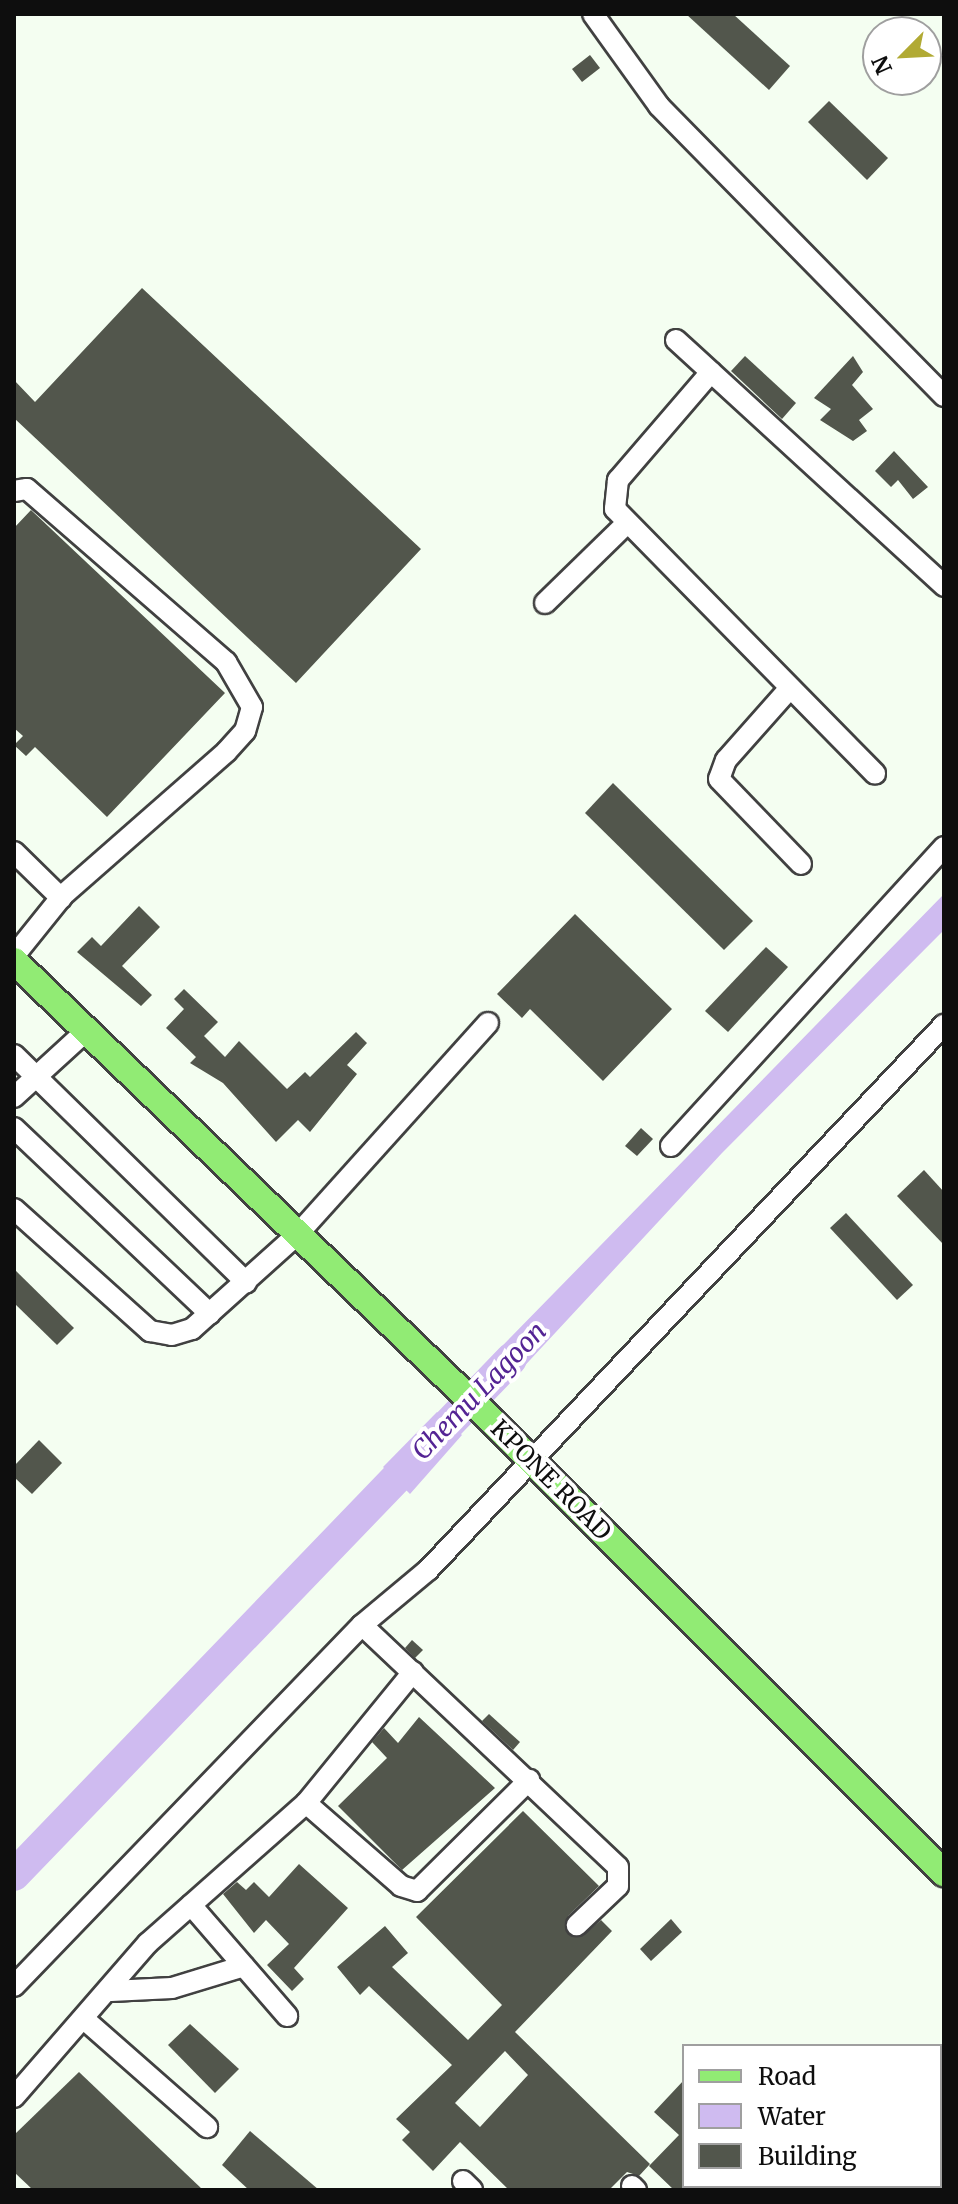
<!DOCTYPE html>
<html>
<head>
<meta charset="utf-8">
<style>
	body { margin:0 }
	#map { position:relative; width:958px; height:2204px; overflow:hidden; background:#f4fef1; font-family:Merriweather,serif }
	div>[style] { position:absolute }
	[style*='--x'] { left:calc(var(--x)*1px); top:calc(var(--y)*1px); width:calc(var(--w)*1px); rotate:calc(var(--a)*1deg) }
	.water>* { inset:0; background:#cfbbf0 }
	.river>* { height:32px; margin:-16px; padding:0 16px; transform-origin:16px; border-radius:16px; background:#cfbbf0 }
	.building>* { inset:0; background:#52564c }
	.roads { filter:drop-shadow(2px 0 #414141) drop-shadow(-2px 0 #414141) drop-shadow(0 2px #414141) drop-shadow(0 -2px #414141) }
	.minor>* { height:20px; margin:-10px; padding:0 10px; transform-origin:10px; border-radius:10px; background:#fff }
	.major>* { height:26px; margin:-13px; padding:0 13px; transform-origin:13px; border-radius:13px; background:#91eb74 }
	span { translate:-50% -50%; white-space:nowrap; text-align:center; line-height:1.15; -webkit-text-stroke:8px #fff; paint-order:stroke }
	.street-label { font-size:24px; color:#0e0e0e }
	.water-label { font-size:26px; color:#542494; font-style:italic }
	.frame { position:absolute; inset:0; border:16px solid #0e0e0e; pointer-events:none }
	.legend { position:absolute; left:682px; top:2044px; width:260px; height:144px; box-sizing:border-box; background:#fff; border:2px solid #9f9f9f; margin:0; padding:10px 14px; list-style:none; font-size:24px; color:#0e0e0e }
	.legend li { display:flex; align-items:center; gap:16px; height:40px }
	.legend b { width:40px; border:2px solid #9f9f9f }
	.north { position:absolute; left:862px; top:16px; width:80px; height:80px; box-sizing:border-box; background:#fff; border:2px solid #9f9f9f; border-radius:50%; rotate:246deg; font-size:22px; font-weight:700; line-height:32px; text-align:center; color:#0e0e0e }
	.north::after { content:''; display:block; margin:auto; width:28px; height:36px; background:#b1aa34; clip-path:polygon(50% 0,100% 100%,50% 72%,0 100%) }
</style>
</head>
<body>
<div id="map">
	<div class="water">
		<div style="clip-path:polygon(944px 894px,944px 930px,722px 1153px,492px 1401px,469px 1380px)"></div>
		<div style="clip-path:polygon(437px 1412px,462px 1435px,410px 1494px,383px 1467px)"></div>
	</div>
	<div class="river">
		<div style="--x:14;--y:1875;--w:716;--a:-46.07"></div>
	</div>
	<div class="building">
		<div style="clip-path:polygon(686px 14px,733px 14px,790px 66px,769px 90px)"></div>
		<div style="clip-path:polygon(590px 55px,600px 68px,582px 82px,572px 69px)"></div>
		<div style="clip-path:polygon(829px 101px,888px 158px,867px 180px,808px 122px)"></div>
		<div style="clip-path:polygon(142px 288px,421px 549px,296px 683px,14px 418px,14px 380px,35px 402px)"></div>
		<div style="clip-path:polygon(745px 356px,796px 403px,782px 419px,731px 371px)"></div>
		<div style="clip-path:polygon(853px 356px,863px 372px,852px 385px,873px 409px,859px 420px,867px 431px,853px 441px,820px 420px,831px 409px,814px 398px)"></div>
		<div style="clip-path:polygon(894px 451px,928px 487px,913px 499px,898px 480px,891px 487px,875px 471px)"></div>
		<div style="clip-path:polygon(31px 510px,225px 693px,107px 817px,35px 747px,26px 756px,14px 745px,23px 736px,14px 728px,14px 528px)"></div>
		<div style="clip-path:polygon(613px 783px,753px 921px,724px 950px,585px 813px)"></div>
		<div style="clip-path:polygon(139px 906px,160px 927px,122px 966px,152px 995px,141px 1006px,77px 952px,92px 937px,101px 946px)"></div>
		<div style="clip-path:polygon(575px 914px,672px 1009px,603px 1081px,530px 1009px,522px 1018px,497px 994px)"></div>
		<div style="clip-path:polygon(766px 947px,788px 967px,728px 1032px,705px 1011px)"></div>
		<div style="clip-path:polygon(184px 989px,218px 1022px,204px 1036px,225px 1057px,239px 1041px,287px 1089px,305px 1072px,310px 1077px,356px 1032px,367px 1043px,347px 1065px,357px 1074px,310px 1132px,298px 1120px,276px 1142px,223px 1083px,190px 1063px,196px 1057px,166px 1028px,184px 1009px,174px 999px)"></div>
		<div style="clip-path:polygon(641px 1128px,653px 1139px,637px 1156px,625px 1146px)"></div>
		<div style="clip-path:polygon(924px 1170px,944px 1192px,944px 1245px,897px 1196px)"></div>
		<div style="clip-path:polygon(846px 1213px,913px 1285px,897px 1300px,830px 1228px)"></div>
		<div style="clip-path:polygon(14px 1269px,74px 1328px,57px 1345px,14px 1303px)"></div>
		<div style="clip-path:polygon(39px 1440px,62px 1463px,32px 1494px,14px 1477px,14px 1466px)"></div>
		<div style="clip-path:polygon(412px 1640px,423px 1650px,415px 1658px,405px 1648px)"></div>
		<div style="clip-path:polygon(489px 1714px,520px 1742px,513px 1750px,482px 1721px)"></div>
		<div style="clip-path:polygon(419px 1717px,495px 1788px,402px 1870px,338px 1806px,387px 1758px,372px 1742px,384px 1728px,398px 1743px)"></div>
		<div style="clip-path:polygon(evenodd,523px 1811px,599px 1886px,568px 1916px,567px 1933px,581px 1937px,601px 1920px,612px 1931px,515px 2032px,650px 2164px,639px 2176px,627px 2172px,609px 2190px,509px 2190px,460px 2142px,433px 2171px,402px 2140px,410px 2132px,396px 2119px,452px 2065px,369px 1986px,360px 1995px,337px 1967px,385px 1926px,408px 1953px,392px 1967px,468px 2040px,502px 2005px,416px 1917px,523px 1811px,505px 2051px,528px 2075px,480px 2127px,455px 2103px,505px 2051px)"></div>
		<div style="clip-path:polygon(299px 1864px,348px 1908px,294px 1968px,304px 1979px,292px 1991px,267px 1965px,289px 1944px,266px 1920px,254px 1933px,223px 1894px,237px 1882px,246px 1890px,254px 1882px,269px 1897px)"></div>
		<div style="clip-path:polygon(671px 1919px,682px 1932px,651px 1961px,640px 1949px)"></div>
		<div style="clip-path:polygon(190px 2024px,239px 2069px,215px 2093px,168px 2045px)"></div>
		<div style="clip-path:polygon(79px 2072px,203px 2190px,33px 2190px,14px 2172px,14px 2135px)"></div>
		<div style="clip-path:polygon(684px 2080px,684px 2190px,674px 2190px,649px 2166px,679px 2135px,654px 2112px)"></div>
		<div style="clip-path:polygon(250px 2131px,319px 2190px,249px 2190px,222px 2165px)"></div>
	</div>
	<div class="roads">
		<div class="minor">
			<div style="--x:593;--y:14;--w:113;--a:54.3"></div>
			<div style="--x:659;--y:106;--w:407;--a:45.5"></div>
			<div style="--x:676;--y:340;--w:364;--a:42.5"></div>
			<div style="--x:711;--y:372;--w:143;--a:130.7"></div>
			<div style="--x:618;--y:480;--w:29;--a:96"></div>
			<div style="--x:615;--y:509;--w:371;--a:45.5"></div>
			<div style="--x:14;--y:491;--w:13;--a:-9"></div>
			<div style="--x:27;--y:489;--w:264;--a:41"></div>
			<div style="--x:226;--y:662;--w:52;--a:60"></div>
			<div style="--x:252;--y:707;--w:25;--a:106"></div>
			<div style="--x:245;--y:731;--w:28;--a:132"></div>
			<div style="--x:226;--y:752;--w:217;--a:138.7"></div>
			<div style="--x:63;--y:895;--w:78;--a:128.8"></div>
			<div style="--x:545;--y:603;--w:113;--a:-44.3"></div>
			<div style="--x:790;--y:688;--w:96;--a:131.6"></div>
			<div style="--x:726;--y:760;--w:20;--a:110"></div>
			<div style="--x:719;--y:779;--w:118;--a:46"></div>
			<div style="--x:14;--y:852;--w:66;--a:44.4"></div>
			<div style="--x:14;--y:1055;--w:325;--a:44.4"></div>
			<div style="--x:14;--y:1097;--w:98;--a:-42.5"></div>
			<div style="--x:14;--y:1128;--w:270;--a:43.5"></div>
			<div style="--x:671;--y:1146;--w:405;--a:-47.6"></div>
			<div style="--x:14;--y:1209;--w:183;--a:41.9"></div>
			<div style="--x:150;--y:1331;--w:22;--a:10"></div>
			<div style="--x:172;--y:1335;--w:21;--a:-17"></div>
			<div style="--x:192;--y:1329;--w:142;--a:-41.9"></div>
			<div style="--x:298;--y:1234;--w:284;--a:-48"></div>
			<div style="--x:362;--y:1625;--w:352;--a:43.4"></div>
			<div style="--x:618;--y:1867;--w:19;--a:90"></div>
			<div style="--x:618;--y:1886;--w:57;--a:136.4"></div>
			<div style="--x:413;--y:1672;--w:169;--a:129.2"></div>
			<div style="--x:306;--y:1803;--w:126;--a:41.1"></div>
			<div style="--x:401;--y:1886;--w:17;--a:17"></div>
			<div style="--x:417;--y:1891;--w:158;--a:-44.7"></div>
			<div style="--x:191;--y:1905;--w:147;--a:49.1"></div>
			<div style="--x:14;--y:1986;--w:501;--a:-46.05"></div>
			<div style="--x:362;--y:1625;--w:86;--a:-39.8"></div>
			<div style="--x:428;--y:1570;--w:751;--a:-46.57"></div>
			<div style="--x:111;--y:1991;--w:61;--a:-2.8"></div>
			<div style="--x:172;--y:1988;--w:75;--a:-17"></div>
			<div style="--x:84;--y:2019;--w:164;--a:41.3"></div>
			<div style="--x:940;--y:2092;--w:6;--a:-45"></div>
			<div style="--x:14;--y:2097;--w:204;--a:-49"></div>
			<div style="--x:148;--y:1943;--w:211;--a:-41.5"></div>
			<div style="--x:940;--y:2151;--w:6;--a:45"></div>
			<div style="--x:463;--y:2181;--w:13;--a:45"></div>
			<div style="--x:632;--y:2186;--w:6;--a:45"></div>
			<div style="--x:844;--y:2190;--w:6;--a:-45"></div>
		</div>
		<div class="major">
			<div style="--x:14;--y:961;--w:655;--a:43.89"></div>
			<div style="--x:486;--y:1415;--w:648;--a:45"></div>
		</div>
	</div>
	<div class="street-label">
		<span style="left:551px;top:1480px;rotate:45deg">KPONE ROAD</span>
	</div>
	<div class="water-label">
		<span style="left:479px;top:1391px;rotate:-46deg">Chemu Lagoon</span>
	</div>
	<div class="frame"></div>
	<ul class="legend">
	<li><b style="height:10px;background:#91eb74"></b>Road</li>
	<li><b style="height:22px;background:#cfbbf0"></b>Water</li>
	<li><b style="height:22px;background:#52564c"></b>Building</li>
	</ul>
	<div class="north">N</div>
</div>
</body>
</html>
